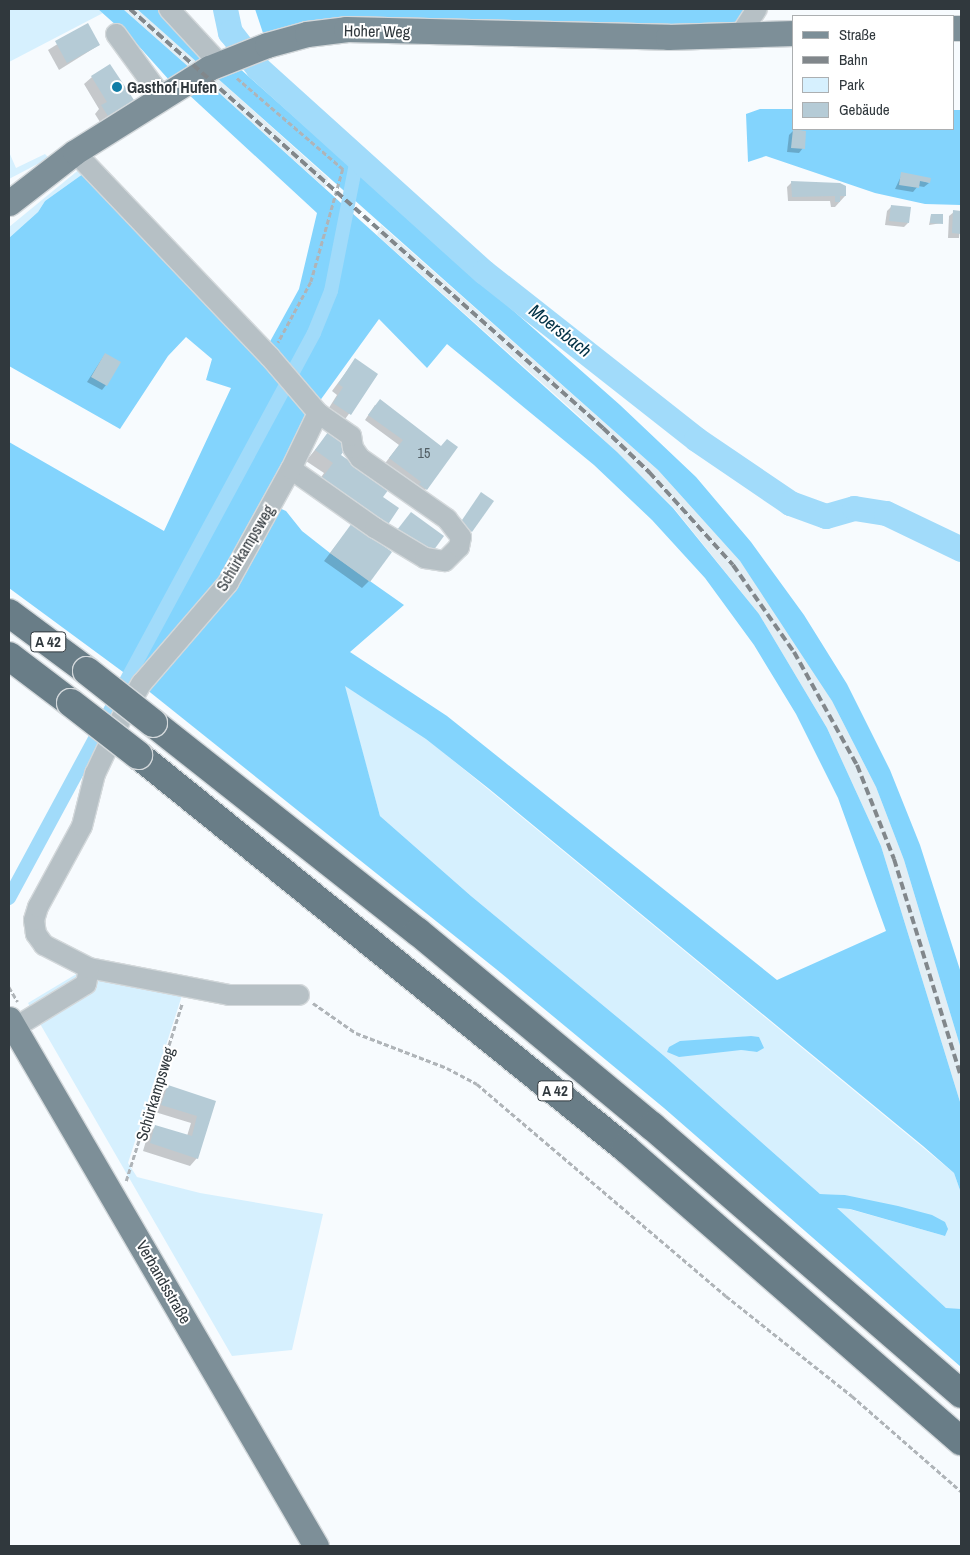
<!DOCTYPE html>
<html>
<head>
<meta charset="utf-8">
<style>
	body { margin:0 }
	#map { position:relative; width:970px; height:1555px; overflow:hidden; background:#f7fbfe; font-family:"Archivo Narrow",sans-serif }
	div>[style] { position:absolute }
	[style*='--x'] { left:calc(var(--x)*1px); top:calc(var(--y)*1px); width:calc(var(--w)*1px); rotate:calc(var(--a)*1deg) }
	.built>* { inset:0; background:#e3eef4 }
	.green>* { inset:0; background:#d6f0fe }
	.forest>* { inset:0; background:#83d4fd }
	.shadow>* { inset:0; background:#0003 }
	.canal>* { height:14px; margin:-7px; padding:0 7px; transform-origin:7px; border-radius:7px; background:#a1dbfa }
	.river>* { height:25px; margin:-12.5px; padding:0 12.5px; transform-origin:12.5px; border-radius:12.5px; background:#a1dbfa }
	.building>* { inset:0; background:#b5cbd6 }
	.path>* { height:2.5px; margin-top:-1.25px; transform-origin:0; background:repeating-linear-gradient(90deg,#afb4b8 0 5px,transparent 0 7.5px) }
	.roads { filter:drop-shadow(1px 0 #d3d8db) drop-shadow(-1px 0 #d3d8db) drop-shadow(0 1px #d3d8db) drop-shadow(0 -1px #d3d8db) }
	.minor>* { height:20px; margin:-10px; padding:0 10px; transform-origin:10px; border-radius:10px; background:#b6c0c5 }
	.major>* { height:25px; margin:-12.5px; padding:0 12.5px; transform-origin:12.5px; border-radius:12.5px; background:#7d8f98 }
	.highway>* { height:28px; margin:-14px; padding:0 14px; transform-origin:14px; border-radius:14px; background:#697d87 }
	.rail>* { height:4px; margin-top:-2px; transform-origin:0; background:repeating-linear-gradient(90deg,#81878b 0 8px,transparent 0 12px) }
	.bridges { filter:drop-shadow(1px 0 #d3d8db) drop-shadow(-1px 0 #d3d8db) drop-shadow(0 1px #d3d8db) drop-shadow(0 -1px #d3d8db) }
	.highway-bridge>* { height:28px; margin:-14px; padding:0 14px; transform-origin:14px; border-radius:14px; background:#697d87 }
	.dots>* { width:14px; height:14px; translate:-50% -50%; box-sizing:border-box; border:2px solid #fff; border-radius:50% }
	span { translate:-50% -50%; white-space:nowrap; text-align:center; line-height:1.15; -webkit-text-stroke:4px #fff; paint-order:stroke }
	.number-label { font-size:14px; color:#515d63 }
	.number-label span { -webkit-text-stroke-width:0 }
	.shield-label span { padding:1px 4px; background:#fff; border:1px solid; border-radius:4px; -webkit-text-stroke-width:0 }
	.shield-label { font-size:15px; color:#30383d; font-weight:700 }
	.street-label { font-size:16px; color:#30383d }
	.poi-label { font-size:16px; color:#30383d; font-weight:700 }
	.left { translate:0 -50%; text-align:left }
	.water-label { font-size:18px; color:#003145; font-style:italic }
	.frame { position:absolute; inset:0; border:10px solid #30383d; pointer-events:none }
	.legend { position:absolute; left:792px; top:15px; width:162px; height:115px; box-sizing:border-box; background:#fff; border:1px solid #acafb1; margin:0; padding:6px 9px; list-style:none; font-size:15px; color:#30383d }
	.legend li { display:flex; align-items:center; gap:10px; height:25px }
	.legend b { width:25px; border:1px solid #acafb1 }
</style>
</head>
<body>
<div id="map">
	<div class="built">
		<div style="clip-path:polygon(123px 9px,137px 9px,199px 64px,191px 69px)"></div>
		<div style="clip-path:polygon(216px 77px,328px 178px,325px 188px,207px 82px)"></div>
		<div style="clip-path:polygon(381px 225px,658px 470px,740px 561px,798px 645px,832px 701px,876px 787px,904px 860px,961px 1049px,961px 1105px,881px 846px,827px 728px,759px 614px,673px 507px,580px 417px,377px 235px)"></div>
	</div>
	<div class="green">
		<div style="clip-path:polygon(9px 9px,98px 9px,103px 13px,9px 62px)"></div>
		<div style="clip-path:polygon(9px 152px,16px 168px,45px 154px,49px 158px,9px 179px)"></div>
		<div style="clip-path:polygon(81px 168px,87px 171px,45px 201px,38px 212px,9px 238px,9px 227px)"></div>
		<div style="clip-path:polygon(evenodd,344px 685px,427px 739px,954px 1173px,961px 1193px,961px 1309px,947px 1309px,836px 1208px,849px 1209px,945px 1236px,845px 1195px,820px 1194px,663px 1055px,471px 896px,380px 816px,344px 685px,751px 1036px,757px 1052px,741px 1050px,718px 1040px,751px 1036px)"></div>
		<div style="clip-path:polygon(98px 961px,187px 980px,128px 1163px,137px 1177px,200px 1193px,323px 1214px,292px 1350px,232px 1356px,28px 1003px)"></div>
	</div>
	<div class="forest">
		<div style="clip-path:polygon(98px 9px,123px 9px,191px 69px,170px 81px,136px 43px)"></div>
		<div style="clip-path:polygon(137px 9px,168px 9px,219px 54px,199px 64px)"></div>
		<div style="clip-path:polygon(255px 9px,757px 9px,740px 35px,346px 29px,267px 45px)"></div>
		<div style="clip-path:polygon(238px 67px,620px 405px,696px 477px,751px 542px,804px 615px,847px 684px,890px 770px,920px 845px,961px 973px,961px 1049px,904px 860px,876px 787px,832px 701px,740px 561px,658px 470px,216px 77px)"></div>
		<div style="clip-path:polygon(207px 82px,617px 452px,673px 508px,759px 614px,827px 728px,881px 846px,961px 1105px,961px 1193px,954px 1173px,923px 1146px,488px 788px,426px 739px,345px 686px,380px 816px,471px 896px,663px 1055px,820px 1194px,845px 1195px,898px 1206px,932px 1215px,945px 1222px,948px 1229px,945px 1236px,850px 1209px,837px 1208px,946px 1308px,961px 1309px,961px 1367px,664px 1108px,496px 969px,146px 689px,277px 507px,286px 511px,302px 531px,330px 553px,404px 605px,350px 652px,447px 716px,777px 980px,886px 931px,838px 798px,796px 714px,754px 645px,705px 578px,652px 520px,594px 465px,447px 344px,427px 368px,379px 319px,319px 402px,267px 347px,299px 289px,317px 213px,187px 93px)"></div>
		<div style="clip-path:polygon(760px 109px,794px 109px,794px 129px,954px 129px,954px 110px,961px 110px,961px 205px,925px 204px,875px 193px,766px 156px,748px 162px,746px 114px)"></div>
		<div style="clip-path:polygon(87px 171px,312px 411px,224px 580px,138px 683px,9px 588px,9px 442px,164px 531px,231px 388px,206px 380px,212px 359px,186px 337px,168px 356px,120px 429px,9px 366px,9px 238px,38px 212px,45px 201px)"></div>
		<div style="clip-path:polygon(751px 1036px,759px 1037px,764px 1048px,757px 1052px,741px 1050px,679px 1057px,667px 1052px,669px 1047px,680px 1041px)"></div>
	</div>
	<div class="shadow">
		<div style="clip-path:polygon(88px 25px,99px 45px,59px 70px,48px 50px)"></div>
		<div style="clip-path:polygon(92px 77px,133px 100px,100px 122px,95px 114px,99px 109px,84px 84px)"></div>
		<div style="clip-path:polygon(793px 131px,803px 148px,799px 153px,787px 152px,789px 135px)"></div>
		<div style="clip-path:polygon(902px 174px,929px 183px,924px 187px,918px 186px,913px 192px,895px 189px)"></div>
		<div style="clip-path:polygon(792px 182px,817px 182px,817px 185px,845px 196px,835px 207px,831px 207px,830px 201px,788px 201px,787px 187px)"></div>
		<div style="clip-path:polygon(892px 206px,908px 223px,904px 227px,885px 225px,887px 211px)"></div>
		<div style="clip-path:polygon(954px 212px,961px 212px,959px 238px,948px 238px,949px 216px)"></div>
		<div style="clip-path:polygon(931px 215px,942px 223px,929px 225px)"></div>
		<div style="clip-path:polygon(105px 354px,106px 385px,102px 390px,87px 382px)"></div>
		<div style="clip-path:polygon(355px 360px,377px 375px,343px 422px,327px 411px,337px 395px,332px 391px)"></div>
		<div style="clip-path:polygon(375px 405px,413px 425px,426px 489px,419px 496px,383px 466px,399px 445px,365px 420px)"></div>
		<div style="clip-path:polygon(331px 430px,339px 455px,381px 497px,369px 581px,362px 588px,324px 561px,353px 523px,310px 493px,324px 473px,306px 461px)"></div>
		<div style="clip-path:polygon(168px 1087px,215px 1102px,197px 1158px,190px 1166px,143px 1151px,148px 1134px,156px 1126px,187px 1136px,191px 1123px,155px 1112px,161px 1094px)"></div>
	</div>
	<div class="canal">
		<div style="--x:9;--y:898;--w:642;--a:-61.64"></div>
		<div style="--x:314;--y:333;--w:45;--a:-68"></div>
		<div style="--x:331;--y:291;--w:136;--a:-78.9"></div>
	</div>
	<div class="river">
		<div style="--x:225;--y:9;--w:24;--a:78"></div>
		<div style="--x:230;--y:32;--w:46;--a:52.1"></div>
		<div style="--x:258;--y:68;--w:304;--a:42.1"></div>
		<div style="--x:484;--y:272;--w:270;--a:38.2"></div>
		<div style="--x:696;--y:439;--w:114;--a:34.2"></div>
		<div style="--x:790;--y:503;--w:38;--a:20"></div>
		<div style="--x:826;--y:516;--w:29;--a:-16"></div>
		<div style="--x:854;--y:508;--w:32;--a:9"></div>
		<div style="--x:886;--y:513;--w:83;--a:25.6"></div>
	</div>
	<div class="building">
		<div style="clip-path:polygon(88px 23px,100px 45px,67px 63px,55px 41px)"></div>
		<div style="clip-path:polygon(110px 64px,134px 100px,108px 116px,101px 105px,107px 102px,91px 76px)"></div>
		<div style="clip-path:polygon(793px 129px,806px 131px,805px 149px,791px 148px)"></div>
		<div style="clip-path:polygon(901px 172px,931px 178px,930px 183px,920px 181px,919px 188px,899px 185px)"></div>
		<div style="clip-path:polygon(791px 181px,840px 183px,846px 186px,846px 196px,840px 196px,840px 202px,835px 202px,835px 196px,792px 197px)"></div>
		<div style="clip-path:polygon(891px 205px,911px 207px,909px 223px,889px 221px)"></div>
		<div style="clip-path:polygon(953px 210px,961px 211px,961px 234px,952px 233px)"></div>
		<div style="clip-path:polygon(931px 214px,943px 214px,943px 224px,930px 223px)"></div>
		<div style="clip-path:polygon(105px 353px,121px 362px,107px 386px,91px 377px)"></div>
		<div style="clip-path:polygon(355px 358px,378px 374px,351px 415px,333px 403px,343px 387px,338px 384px)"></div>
		<div style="clip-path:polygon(380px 399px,441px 446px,447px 439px,458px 447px,427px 490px,419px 484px,421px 482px,389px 458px,403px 440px,368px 415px)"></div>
		<div style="clip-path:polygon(331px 428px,350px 442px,341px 455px,389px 489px,383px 497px,399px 508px,385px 529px,319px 482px,333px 463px,315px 450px)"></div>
		<div style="clip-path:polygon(481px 492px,494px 501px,472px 532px,460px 523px)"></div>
		<div style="clip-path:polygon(411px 512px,444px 536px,431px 554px,397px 530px)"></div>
		<div style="clip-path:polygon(352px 523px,392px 552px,370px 582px,330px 553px)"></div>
		<div style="clip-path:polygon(168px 1085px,216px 1101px,198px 1159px,150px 1143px,155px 1125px,192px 1136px,197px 1116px,161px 1105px)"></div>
	</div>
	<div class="path">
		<div style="--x:237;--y:78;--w:140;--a:40.6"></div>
		<div style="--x:343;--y:169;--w:117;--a:105.8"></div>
		<div style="--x:311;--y:282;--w:69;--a:118.4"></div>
		<div style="--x:9;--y:987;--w:17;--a:59"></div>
		<div style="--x:313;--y:1003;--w:52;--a:34.9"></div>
		<div style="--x:356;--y:1033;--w:97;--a:21"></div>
		<div style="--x:447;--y:1068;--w:34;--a:28"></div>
		<div style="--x:477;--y:1084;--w:327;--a:40.4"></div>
		<div style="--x:726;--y:1296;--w:161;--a:38.4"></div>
		<div style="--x:852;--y:1396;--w:145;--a:41.1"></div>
		<div style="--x:126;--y:1181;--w:187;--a:-72.5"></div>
	</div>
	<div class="roads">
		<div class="minor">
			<div style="--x:169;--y:9;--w:74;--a:47.2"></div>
			<div style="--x:116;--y:34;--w:78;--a:53.9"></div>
			<div style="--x:740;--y:35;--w:31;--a:-57"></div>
			<div style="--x:291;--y:469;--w:103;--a:35.1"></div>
			<div style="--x:375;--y:528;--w:58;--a:31"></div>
			<div style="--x:425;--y:558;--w:20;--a:9"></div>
			<div style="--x:445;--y:561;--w:20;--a:-45"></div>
			<div style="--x:459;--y:547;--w:10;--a:-79"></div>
			<div style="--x:461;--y:537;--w:23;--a:-128"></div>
			<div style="--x:447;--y:519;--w:106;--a:-145"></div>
			<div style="--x:360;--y:458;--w:12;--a:-125"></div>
			<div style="--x:353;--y:448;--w:12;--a:-99"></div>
			<div style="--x:351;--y:436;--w:40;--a:-145.1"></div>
			<div style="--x:89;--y:968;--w:143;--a:10.9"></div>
			<div style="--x:229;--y:995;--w:70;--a:0"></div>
			<div style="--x:14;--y:1028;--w:84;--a:-31.4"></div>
			<div style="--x:86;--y:984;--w:16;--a:-79"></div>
			<div style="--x:89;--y:968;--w:51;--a:-152.9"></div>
			<div style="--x:44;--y:945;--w:14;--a:-126"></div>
			<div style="--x:36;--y:934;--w:14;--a:-98"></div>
			<div style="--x:34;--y:920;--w:14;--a:-73"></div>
			<div style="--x:38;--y:907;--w:92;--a:-61.5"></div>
			<div style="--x:82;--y:826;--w:54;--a:-76"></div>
			<div style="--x:95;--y:774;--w:63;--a:-64.7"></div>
			<div style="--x:122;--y:717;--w:39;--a:-60"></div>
			<div style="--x:142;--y:683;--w:132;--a:-49.3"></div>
			<div style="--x:228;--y:583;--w:130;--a:-61.1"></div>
			<div style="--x:291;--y:469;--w:62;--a:-64.3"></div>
			<div style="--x:318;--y:413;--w:74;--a:-130.6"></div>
			<div style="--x:270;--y:357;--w:283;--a:-133.6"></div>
		</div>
		<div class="major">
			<div style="--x:954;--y:28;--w:7;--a:0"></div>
			<div style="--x:9;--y:203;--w:83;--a:-37.7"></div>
			<div style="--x:75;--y:152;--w:158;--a:-32.1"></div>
			<div style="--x:209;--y:68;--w:62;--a:-21.6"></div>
			<div style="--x:267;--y:45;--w:41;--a:-15.4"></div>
			<div style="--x:307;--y:34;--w:39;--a:-7"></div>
			<div style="--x:346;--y:29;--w:322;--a:1.4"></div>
			<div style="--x:668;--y:37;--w:126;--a:-1.8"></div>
			<div style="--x:9;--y:1019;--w:610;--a:59.78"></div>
		</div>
		<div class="highway">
			<div style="--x:9;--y:613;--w:97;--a:36.6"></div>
			<div style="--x:9;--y:656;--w:78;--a:37.2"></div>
			<div style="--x:153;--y:723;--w:337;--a:38.3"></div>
			<div style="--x:418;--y:932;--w:304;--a:39.7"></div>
			<div style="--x:652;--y:1126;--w:409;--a:40.9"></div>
			<div style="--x:138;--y:755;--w:626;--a:38.9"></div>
			<div style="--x:625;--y:1148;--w:446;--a:41.1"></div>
		</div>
	</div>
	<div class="rail">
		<div style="--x:130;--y:9;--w:632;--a:41.54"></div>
		<div style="--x:603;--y:428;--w:64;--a:43.7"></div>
		<div style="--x:649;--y:472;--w:125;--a:47.9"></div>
		<div style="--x:733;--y:565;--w:106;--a:55"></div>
		<div style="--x:794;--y:652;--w:129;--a:60.9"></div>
		<div style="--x:857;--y:765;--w:101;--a:68.5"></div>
		<div style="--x:894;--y:859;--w:228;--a:72.9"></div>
	</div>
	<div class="bridges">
		<div class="highway-bridge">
			<div style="--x:87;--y:671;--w:84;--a:38.2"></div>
			<div style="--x:71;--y:703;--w:85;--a:37.8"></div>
		</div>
	</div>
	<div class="dots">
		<div style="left:117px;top:87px;background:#117da6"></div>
	</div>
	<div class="number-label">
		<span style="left:424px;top:453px">15</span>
	</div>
	<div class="shield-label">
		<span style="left:48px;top:642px">A 42</span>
		<span style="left:555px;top:1091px">A 42</span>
	</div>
	<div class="street-label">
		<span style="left:377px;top:31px;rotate:1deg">Hoher Weg</span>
		<span style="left:245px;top:548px;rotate:-59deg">Schürkampsweg</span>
		<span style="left:155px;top:1094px;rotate:-73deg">Schürkampsweg</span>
		<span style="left:164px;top:1282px;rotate:60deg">Verbandsstraße</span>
	</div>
	<div class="poi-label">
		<span class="left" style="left:127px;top:87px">Gasthof Hufen</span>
	</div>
	<div class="water-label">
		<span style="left:560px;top:331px;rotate:38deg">Moersbach</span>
	</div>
	<div class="frame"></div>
	<ul class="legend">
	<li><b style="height:6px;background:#7d8f98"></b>Straße</li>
	<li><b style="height:6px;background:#81878b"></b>Bahn</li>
	<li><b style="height:14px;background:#d6f0fe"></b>Park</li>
	<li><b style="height:14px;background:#b5cbd6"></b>Gebäude</li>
	</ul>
</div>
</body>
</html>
